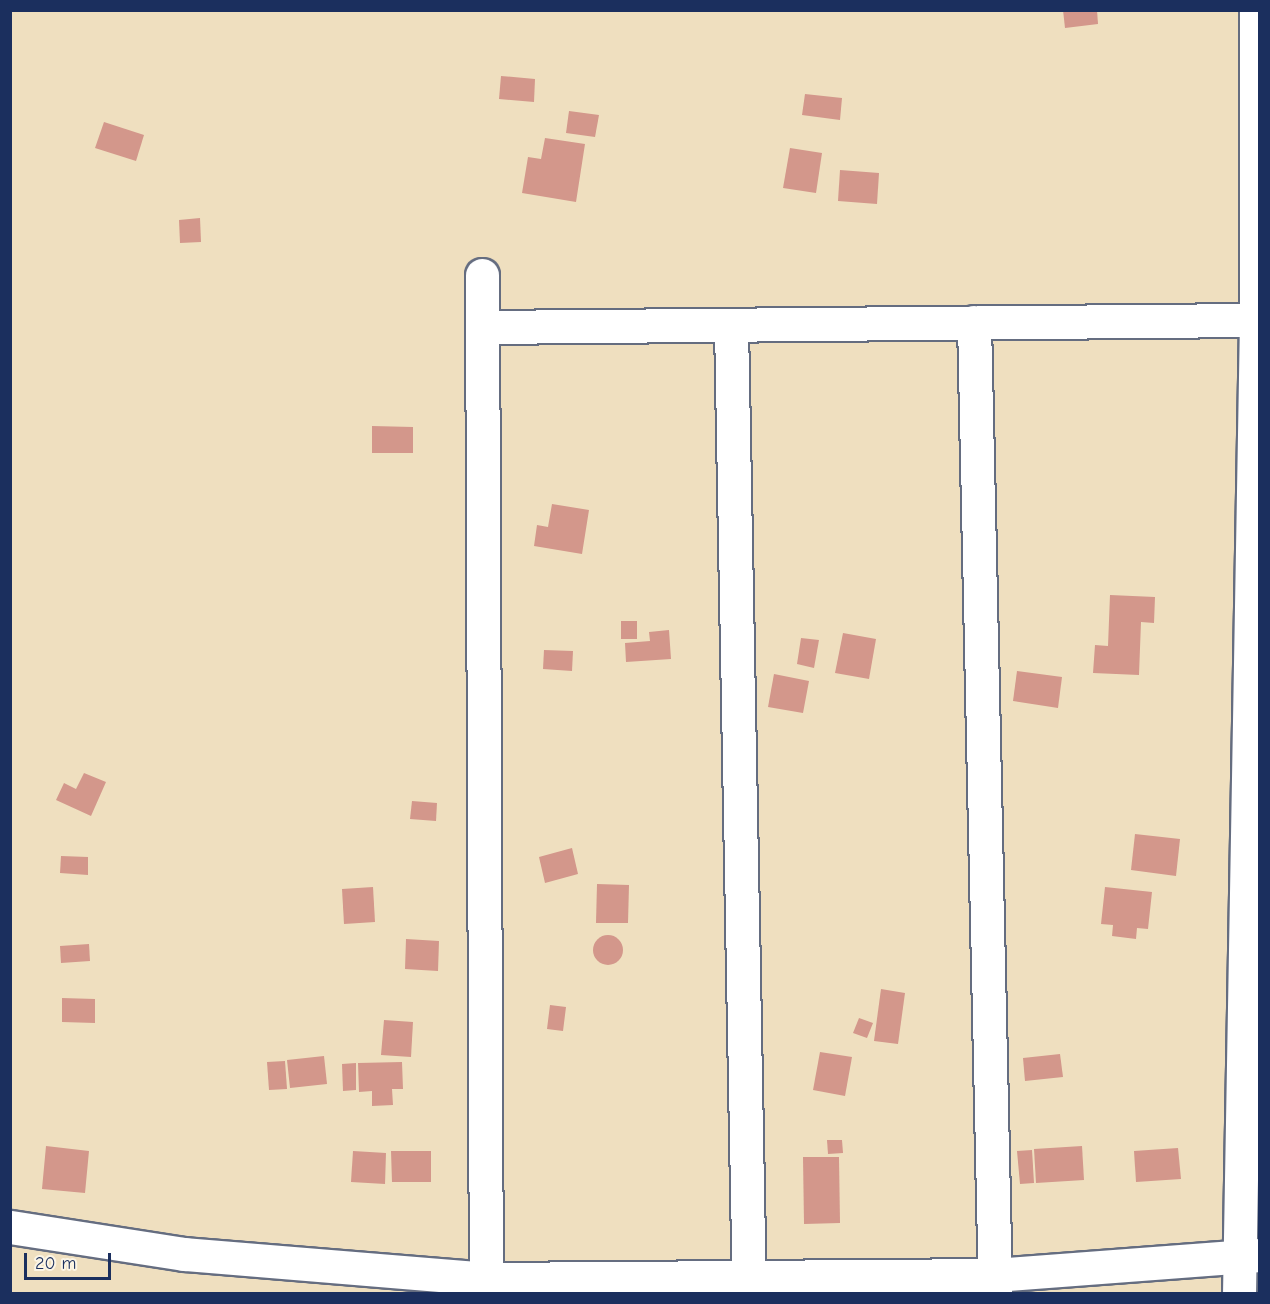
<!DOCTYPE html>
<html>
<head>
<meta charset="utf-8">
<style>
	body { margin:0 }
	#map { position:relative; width:1270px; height:1304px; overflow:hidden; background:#efdfbf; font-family:"Comic Neue",sans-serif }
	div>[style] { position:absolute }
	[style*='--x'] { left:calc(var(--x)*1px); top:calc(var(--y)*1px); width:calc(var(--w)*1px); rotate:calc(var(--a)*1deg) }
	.building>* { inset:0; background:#d3978b }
	.round { border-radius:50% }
	.roads { filter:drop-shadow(2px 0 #656d80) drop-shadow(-2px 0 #656d80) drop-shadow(0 2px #656d80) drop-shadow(0 -2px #656d80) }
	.minor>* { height:33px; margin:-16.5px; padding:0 16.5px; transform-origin:16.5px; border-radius:16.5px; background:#fff }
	span { translate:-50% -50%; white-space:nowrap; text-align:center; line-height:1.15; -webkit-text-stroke:4.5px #fcf5e5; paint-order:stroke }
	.frame { position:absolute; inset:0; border:12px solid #1b2f5e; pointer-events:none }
	.scale { position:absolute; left:24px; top:1253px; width:87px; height:27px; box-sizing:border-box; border:3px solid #1b2f5e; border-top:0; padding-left:8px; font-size:18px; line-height:21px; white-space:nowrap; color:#1b2f5e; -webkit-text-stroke:4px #fcf5e5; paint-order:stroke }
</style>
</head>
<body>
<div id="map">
	<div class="building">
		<div style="clip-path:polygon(1063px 10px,1097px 10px,1098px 24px,1065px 28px)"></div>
		<div style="clip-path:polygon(501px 76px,535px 79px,534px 102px,499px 99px)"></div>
		<div style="clip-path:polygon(805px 94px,842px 98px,840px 120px,802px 115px)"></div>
		<div style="clip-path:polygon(569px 111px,599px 115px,595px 137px,566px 133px)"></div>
		<div style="clip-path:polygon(104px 122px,144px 135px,136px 161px,95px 148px)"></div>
		<div style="clip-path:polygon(545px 138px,585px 144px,576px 202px,522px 193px,528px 157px,541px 159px)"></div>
		<div style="clip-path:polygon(790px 148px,822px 153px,816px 193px,783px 188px)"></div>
		<div style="clip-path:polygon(840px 170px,879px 173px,877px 204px,838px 201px)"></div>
		<div style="clip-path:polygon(200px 218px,201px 242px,180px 243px,179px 220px)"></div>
		<div style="clip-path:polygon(372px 426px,413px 427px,413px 453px,372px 453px)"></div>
		<div style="clip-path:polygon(552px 504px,589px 510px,582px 554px,534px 546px,537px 525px,548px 527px)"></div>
		<div style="clip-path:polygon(1110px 595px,1155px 597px,1154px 623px,1141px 622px,1139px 675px,1093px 673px,1095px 645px,1108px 646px)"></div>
		<div style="clip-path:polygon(621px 621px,637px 621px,637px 639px,621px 639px)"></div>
		<div style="clip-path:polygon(669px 630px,671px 659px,626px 662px,625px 643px,650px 641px,649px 632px)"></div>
		<div style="clip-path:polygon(843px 633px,876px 639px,869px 679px,835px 673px)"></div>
		<div style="clip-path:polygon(801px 638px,819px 640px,814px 668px,797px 664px)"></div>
		<div style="clip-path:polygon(544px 650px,573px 651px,572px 671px,543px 669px)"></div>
		<div style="clip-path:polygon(1017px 671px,1062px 677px,1058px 708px,1013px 701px)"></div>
		<div style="clip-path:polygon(774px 674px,809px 681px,803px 713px,768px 707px)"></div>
		<div style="clip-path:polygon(84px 773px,106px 782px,91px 816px,56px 800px,64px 783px,76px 789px)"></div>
		<div style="clip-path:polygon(412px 801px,437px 803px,436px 821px,410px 819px)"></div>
		<div style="clip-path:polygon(1135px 834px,1180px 839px,1176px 876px,1131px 870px)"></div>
		<div style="clip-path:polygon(572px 848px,578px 874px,545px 883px,539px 857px)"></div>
		<div style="clip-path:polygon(61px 856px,88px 857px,88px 875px,60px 873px)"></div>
		<div style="clip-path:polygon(597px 884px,629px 885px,628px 923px,596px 923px)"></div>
		<div style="clip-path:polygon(373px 887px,375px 922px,344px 924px,342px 889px)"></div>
		<div style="clip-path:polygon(1105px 887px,1152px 892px,1148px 929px,1137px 928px,1136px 939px,1112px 936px,1113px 925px,1101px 924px)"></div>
		<div class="round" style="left:593px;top:935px;width:30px;height:30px"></div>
		<div style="clip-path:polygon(406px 939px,439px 941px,438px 971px,405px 969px)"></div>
		<div style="clip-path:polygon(89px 944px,90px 961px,61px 963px,60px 946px)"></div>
		<div style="clip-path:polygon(881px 989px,905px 993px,898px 1044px,874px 1041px)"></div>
		<div style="clip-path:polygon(62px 998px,95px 999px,95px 1023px,62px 1022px)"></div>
		<div style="clip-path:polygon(550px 1005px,566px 1007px,563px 1031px,547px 1029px)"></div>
		<div style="clip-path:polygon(859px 1018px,873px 1023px,867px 1038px,853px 1033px)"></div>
		<div style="clip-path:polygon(384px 1020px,413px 1022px,411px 1057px,381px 1055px)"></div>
		<div style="clip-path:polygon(820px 1052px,852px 1057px,845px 1096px,813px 1090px)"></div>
		<div style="clip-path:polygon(1060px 1054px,1063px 1077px,1025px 1081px,1023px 1058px)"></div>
		<div style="clip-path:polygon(324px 1056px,327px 1084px,290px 1088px,287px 1060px)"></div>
		<div style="clip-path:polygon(285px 1061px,287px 1089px,269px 1090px,267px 1062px)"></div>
		<div style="clip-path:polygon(402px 1062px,403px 1089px,392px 1089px,393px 1105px,372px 1106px,372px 1091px,359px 1092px,358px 1063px)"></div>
		<div style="clip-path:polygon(356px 1063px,356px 1090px,343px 1091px,342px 1064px)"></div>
		<div style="clip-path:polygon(827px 1140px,842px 1140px,843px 1153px,828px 1154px)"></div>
		<div style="clip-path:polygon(46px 1146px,89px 1151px,85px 1193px,42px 1189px)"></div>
		<div style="clip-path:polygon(1082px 1146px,1084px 1180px,1036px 1183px,1034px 1149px)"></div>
		<div style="clip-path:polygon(1178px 1148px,1181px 1179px,1136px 1182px,1134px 1151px)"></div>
		<div style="clip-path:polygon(1032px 1150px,1034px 1183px,1020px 1184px,1017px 1151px)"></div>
		<div style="clip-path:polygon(353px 1151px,386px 1153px,385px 1184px,351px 1182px)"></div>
		<div style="clip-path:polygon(391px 1151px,431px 1151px,431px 1182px,392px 1182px)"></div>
		<div style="clip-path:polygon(803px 1157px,839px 1157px,840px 1223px,804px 1224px)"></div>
	</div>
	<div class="roads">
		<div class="minor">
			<div style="--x:482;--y:275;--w:1019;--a:89.78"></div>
			<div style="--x:974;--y:322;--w:972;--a:88.76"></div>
			<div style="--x:731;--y:325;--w:969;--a:88.94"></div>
			<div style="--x:482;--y:327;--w:778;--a:-0.52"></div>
			<div style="--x:10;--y:1227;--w:176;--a:8.8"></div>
			<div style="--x:184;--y:1254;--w:304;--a:4.7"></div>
			<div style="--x:487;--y:1279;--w:507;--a:-0.45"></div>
			<div style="--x:994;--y:1275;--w:267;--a:-4.3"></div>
			<div style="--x:1239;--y:1294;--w:974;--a:-89"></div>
			<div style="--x:1256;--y:320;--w:310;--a:-90"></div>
		</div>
	</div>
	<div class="frame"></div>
	<div class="scale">20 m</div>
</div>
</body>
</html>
